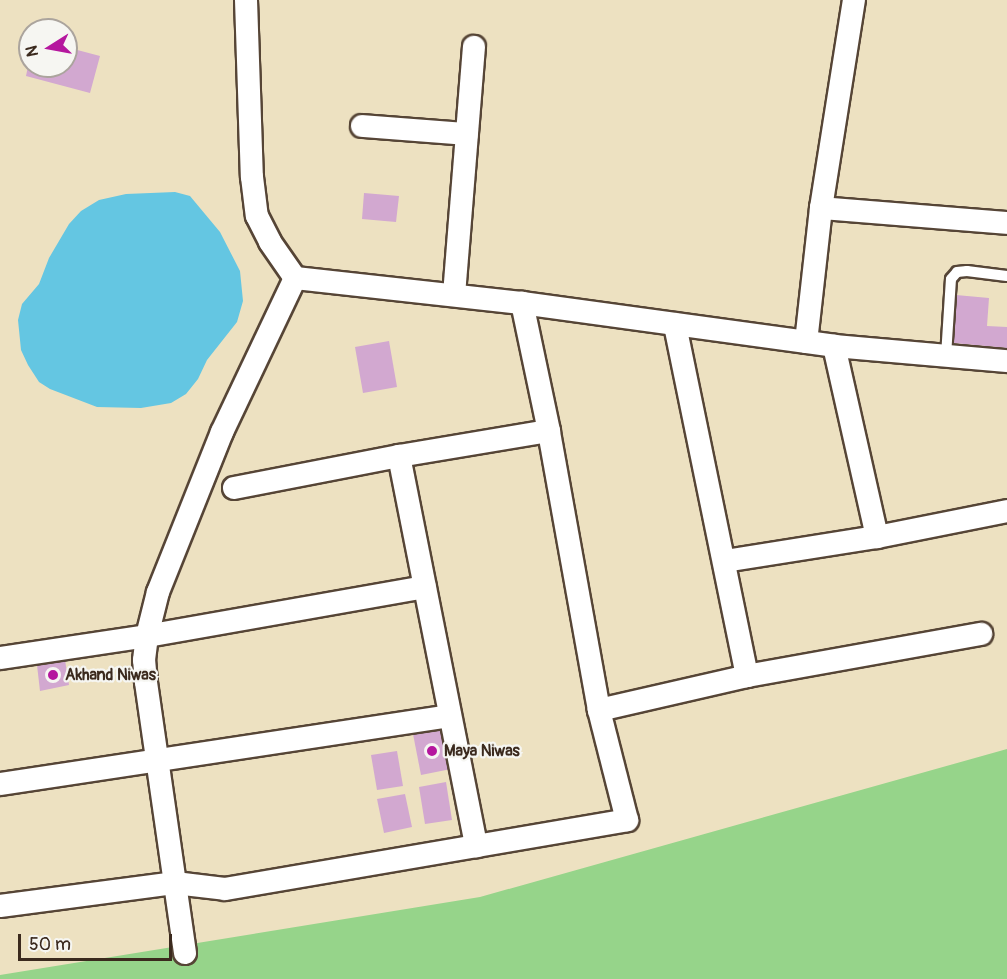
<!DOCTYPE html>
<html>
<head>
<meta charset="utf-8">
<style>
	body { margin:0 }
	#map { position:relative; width:1007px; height:979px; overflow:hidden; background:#ede1c1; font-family:Pangolin,sans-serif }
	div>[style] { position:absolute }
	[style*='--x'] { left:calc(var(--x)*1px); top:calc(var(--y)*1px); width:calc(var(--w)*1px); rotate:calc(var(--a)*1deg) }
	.green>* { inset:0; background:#96d48a }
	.water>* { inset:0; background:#64c6e2 }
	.building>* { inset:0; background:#d2a8d0 }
	.roads { filter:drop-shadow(2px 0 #564536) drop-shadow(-2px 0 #564536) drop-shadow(0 2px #564536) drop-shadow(0 -2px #564536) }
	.service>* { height:10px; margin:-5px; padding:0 5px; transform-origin:5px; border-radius:5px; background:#fff }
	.minor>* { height:22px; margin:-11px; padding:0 11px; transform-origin:11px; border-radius:11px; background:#fff }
	.dots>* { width:16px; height:16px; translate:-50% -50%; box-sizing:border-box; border:3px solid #f6f6f2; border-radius:50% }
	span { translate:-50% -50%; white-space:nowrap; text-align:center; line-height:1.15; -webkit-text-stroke:4.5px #f6f6f2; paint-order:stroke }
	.poi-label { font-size:16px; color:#3b2a1e; font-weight:700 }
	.left { translate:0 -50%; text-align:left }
	.north { position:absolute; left:18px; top:18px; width:60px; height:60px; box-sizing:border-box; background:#f6f6f2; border:2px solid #aba49d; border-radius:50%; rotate:259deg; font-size:16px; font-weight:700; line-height:24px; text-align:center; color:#3b2a1e }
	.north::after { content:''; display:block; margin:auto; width:21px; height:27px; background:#b5179e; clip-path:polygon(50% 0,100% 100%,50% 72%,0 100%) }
	.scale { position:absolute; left:18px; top:934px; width:154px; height:27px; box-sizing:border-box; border:3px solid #3b2a1e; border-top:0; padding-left:8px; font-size:18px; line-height:21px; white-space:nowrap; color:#3b2a1e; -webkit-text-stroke:4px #f6f6f2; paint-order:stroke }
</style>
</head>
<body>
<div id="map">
	<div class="green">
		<div style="clip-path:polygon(1007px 749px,1007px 979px,0 979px,0 975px,480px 897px)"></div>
	</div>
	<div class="water">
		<div style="clip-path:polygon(175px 192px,190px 196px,220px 232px,240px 271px,243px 301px,237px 322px,207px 360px,198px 379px,186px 394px,171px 403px,141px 408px,97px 407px,50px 389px,39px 382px,28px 365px,21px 350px,18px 320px,22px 304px,39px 284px,49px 258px,69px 224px,81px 211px,99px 200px,126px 194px)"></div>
	</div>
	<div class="building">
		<div style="clip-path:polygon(66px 47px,100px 56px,90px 93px,26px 76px,28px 66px,66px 66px)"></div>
		<div style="clip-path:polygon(364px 193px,399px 196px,396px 222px,362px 219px)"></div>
		<div style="clip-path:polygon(956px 295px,989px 298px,987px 326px,1007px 327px,1007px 348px,953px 343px)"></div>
		<div style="clip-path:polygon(389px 341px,397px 387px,363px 393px,355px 347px)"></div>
		<div style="clip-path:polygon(65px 660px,69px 685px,40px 691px,37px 665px)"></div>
		<div style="clip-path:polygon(442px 728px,451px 769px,421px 775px,413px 734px)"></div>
		<div style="clip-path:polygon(397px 751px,403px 786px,377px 790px,371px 755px)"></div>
		<div style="clip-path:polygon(446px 782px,452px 820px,425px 824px,419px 787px)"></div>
		<div style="clip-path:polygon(405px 794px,412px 827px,384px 833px,377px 799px)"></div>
	</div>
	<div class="roads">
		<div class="service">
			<div style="--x:946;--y:356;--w:77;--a:-86.3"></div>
			<div style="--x:951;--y:279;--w:9;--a:-49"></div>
			<div style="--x:957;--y:272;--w:10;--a:-6"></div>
			<div style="--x:967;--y:271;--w:40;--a:7.1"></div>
		</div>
		<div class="minor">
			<div style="--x:246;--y:0;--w:177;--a:88.1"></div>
			<div style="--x:252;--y:177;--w:39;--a:83"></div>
			<div style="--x:257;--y:216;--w:29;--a:63"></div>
			<div style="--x:270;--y:242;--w:44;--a:55.2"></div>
			<div style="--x:295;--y:278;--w:228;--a:6.3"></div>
			<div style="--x:522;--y:303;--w:315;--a:7.8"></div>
			<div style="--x:834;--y:346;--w:174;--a:5"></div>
			<div style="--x:362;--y:126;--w:105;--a:4.4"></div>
			<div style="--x:821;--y:208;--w:187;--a:4.6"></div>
			<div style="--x:454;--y:295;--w:249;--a:-85.4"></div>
			<div style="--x:806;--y:342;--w:135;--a:-83.6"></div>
			<div style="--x:821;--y:208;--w:211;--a:-81"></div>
			<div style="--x:834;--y:346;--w:196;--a:77.3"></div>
			<div style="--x:399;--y:456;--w:398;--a:78.8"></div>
			<div style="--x:234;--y:488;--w:168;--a:-11"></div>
			<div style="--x:399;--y:456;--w:152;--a:-9.5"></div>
			<div style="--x:725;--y:561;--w:154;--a:-9"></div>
			<div style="--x:877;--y:537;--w:133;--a:-11.3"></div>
			<div style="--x:0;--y:658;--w:149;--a:-8.5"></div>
			<div style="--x:147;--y:636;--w:282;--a:-10"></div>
			<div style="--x:747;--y:676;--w:238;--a:-10.2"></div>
			<div style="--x:599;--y:710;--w:152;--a:-12.9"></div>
			<div style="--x:747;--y:676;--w:359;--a:-101.6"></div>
			<div style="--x:0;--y:784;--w:455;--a:-8.6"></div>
			<div style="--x:0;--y:906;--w:177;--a:-7.5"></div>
			<div style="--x:175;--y:883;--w:50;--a:6.8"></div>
			<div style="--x:225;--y:889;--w:408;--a:-9.7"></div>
			<div style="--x:627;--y:820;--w:114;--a:-104.3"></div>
			<div style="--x:599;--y:710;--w:283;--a:-100.2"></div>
			<div style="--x:549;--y:431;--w:131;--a:-101.9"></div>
			<div style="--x:185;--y:953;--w:274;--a:-98.2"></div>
			<div style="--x:146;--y:682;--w:22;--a:-95"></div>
			<div style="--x:144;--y:660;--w:24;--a:-83"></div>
			<div style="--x:147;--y:636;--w:45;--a:-76"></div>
			<div style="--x:158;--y:592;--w:172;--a:-68.2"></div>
			<div style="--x:222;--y:432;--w:170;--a:-64.6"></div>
		</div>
	</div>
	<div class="dots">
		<div style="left:53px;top:675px;background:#b5179e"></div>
		<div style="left:432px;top:751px;background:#b5179e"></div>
	</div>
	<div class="poi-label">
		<span class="left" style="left:65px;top:675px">Akhand Niwas</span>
		<span class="left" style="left:444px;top:751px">Maya Niwas</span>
	</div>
	<div class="north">N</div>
	<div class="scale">50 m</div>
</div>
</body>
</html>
